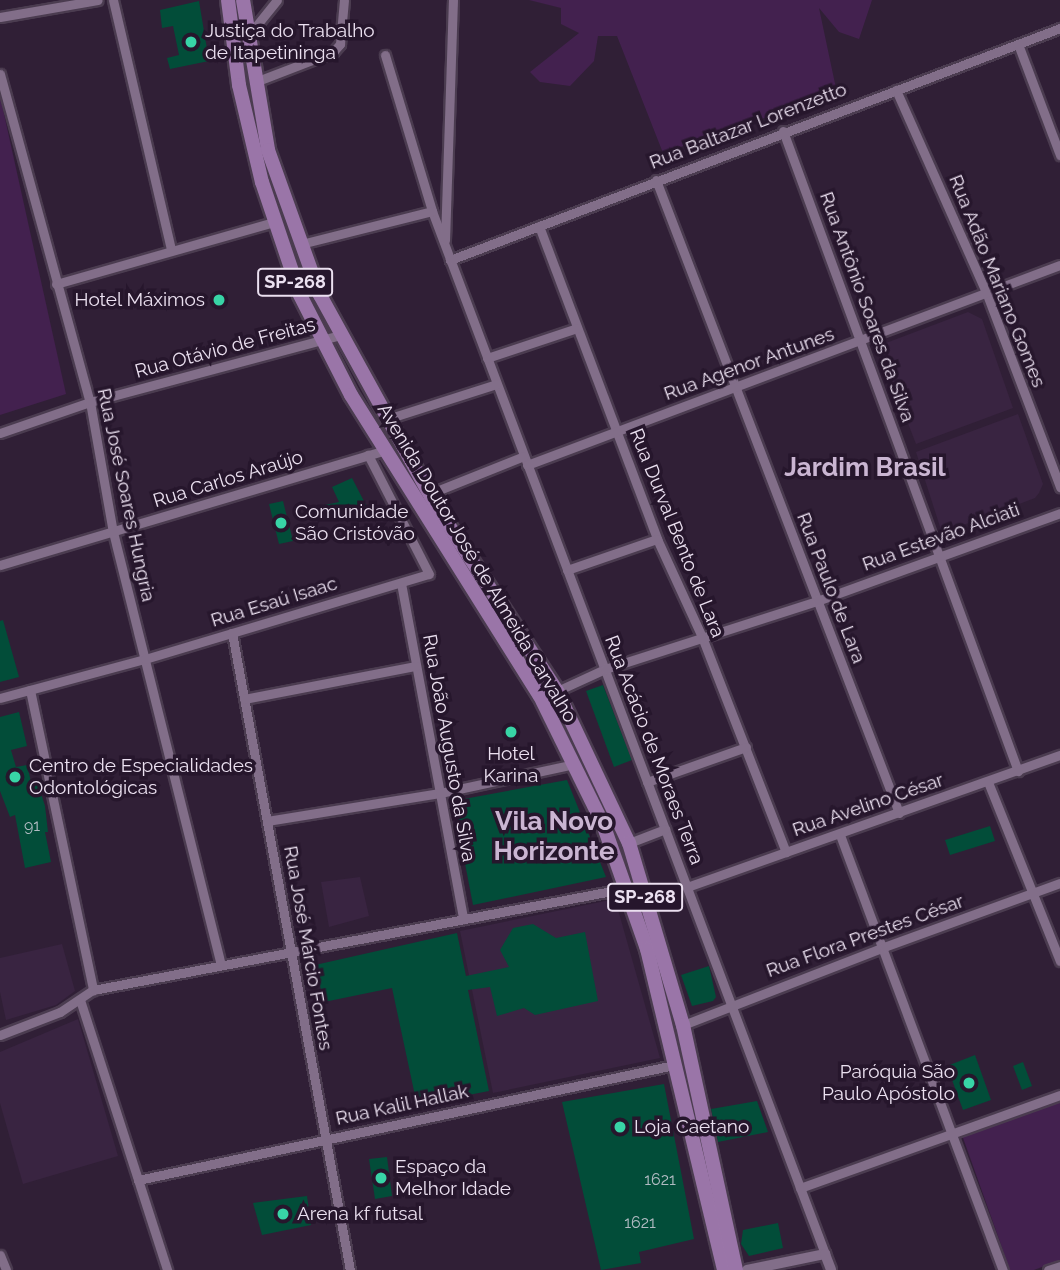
<!DOCTYPE html>
<html>
<head>
<meta charset="utf-8">
<style>
	body { margin:0 }
	#map { position:relative; width:1060px; height:1270px; overflow:hidden; background:#301f36; font-family:Raleway,sans-serif }
	div>[style] { position:absolute }
	[style*='--x'] { left:calc(var(--x)*1px); top:calc(var(--y)*1px); width:calc(var(--w)*1px); rotate:calc(var(--a)*1deg) }
	.built>* { inset:0; background:#392441 }
	.green>* { inset:0; background:#43214f }
	.building>* { inset:0; background:#024d39 }
	.roads { filter:drop-shadow(2px 0 #4b3c50) drop-shadow(-2px 0 #4b3c50) drop-shadow(0 2px #4b3c50) drop-shadow(0 -2px #4b3c50) }
	.minor>* { height:9px; margin:-4.5px; padding:0 4.5px; transform-origin:4.5px; border-radius:4.5px; background:#826e89 }
	.tertiary>* { height:10px; margin:-5px; padding:0 5px; transform-origin:5px; border-radius:5px; background:#826e89 }
	.primary>* { height:14px; margin:-7px; padding:0 7px; transform-origin:7px; border-radius:7px; background:#9a75a8 }
	.dots>* { width:19px; height:19px; translate:-50% -50%; box-sizing:border-box; border:4px solid #26162c; border-radius:50% }
	span { translate:-50% -50%; white-space:nowrap; text-align:center; line-height:1.15; -webkit-text-stroke:7px #26162c; paint-order:stroke }
	.number-label { font-size:16px; color:#b1bbc2 }
	.number-label span { -webkit-text-stroke-width:0 }
	.shield-label span { padding:2px 5px; background:#26162c; border:2px solid; border-radius:5px; -webkit-text-stroke-width:0 }
	.shield-label { font-size:18px; color:#ebe0f0; font-weight:700 }
	.poi-label { font-size:19px; color:#ebe0f0 }
	.left { translate:0 -50%; text-align:left }
	.right { translate:-100% -50%; text-align:right }
	.street-label { font-size:19px; color:#ebe0f0 }
	.district-label { font-size:26px; color:#cab5d2; font-weight:700 }
</style>
</head>
<body>
<div id="map">
	<div class="built">
		<div style="clip-path:polygon(968px 312px,982px 319px,1013px 408px,916px 444px,878px 346px)"></div>
		<div style="clip-path:polygon(1018px 414px,1043px 484px,1039px 493px,1035px 498px,942px 533px,916px 452px)"></div>
		<div style="clip-path:polygon(360px 877px,369px 916px,329px 927px,321px 882px)"></div>
		<div style="clip-path:polygon(615px 899px,660px 1058px,493px 1093px,460px 931px)"></div>
		<div style="clip-path:polygon(62px 944px,75px 991px,56px 1005px,6px 1020px,0 992px,0 958px)"></div>
		<div style="clip-path:polygon(78px 1019px,118px 1156px,23px 1184px,0 1103px,0 1052px)"></div>
	</div>
	<div class="green">
		<div style="clip-path:polygon(529px 0,872px 0,859px 39px,839px 32px,819px 8px,837px 93px,663px 153px,617px 36px,598px 36px,594px 61px,570px 86px,540px 82px,530px 72px,579px 33px,561px 24px,561px 8px)"></div>
		<div style="clip-path:polygon(0 96px,66px 394px,0 415px)"></div>
		<div style="clip-path:polygon(1060px 1099px,1060px 1260px,1034px 1270px,1010px 1270px,962px 1135px)"></div>
	</div>
	<div class="building">
		<div style="clip-path:polygon(199px 1px,209px 61px,170px 69px,167px 58px,179px 55px,173px 26px,162px 28px,160px 10px)"></div>
		<div style="clip-path:polygon(352px 478px,368px 509px,318px 521px,315px 507px,339px 502px,332px 487px)"></div>
		<div style="clip-path:polygon(283px 501px,293px 541px,279px 544px,269px 504px)"></div>
		<div style="clip-path:polygon(3px 620px,19px 677px,0 682px,0 621px)"></div>
		<div style="clip-path:polygon(603px 685px,632px 760px,614px 767px,586px 691px)"></div>
		<div style="clip-path:polygon(19px 712px,27px 746px,11px 750px,16px 767px,27px 765px,32px 786px,38px 784px,45px 806px,48px 832px,45px 832px,51px 862px,25px 868px,15px 815px,10px 817px,0 791px,0 717px)"></div>
		<div style="clip-path:polygon(567px 780px,606px 877px,473px 905px,453px 801px)"></div>
		<div style="clip-path:polygon(990px 826px,995px 841px,950px 855px,945px 840px)"></div>
		<div style="clip-path:polygon(533px 924px,556px 938px,585px 932px,598px 1001px,535px 1015px,524px 1008px,497px 1016px,490px 987px,468px 990px,489px 1091px,417px 1105px,392px 988px,324px 1002px,315px 965px,457px 933px,466px 976px,509px 967px,500px 950px,513px 928px)"></div>
		<div style="clip-path:polygon(709px 966px,716px 997px,713px 1001px,692px 1006px,681px 975px)"></div>
		<div style="clip-path:polygon(975px 1055px,991px 1100px,963px 1110px,947px 1066px)"></div>
		<div style="clip-path:polygon(1023px 1062px,1032px 1086px,1022px 1090px,1013px 1066px)"></div>
		<div style="clip-path:polygon(664px 1084px,694px 1239px,639px 1252px,641px 1263px,601px 1270px,562px 1102px)"></div>
		<div style="clip-path:polygon(757px 1101px,768px 1132px,718px 1142px,711px 1109px)"></div>
		<div style="clip-path:polygon(387px 1157px,392px 1196px,375px 1199px,369px 1159px)"></div>
		<div style="clip-path:polygon(307px 1196px,311px 1225px,262px 1235px,253px 1203px)"></div>
		<div style="clip-path:polygon(778px 1223px,783px 1248px,749px 1256px,741px 1244px,743px 1230px)"></div>
	</div>
	<div class="roads">
		<div class="minor">
			<div style="--x:113;--y:0;--w:257;--a:76.9"></div>
			<div style="--x:0;--y:17;--w:99;--a:-9.8"></div>
			<div style="--x:248;--y:36;--w:46;--a:-51.1"></div>
			<div style="--x:1018;--y:44;--w:119;--a:69.3"></div>
			<div style="--x:385;--y:55;--w:163;--a:73.2"></div>
			<div style="--x:432;--y:211;--w:1115;--a:69.35"></div>
			<div style="--x:0;--y:74;--w:340;--a:74.7"></div>
			<div style="--x:90;--y:402;--w:132;--a:80"></div>
			<div style="--x:113;--y:532;--w:446;--a:76"></div>
			<div style="--x:255;--y:82;--w:84;--a:-21"></div>
			<div style="--x:333;--y:52;--w:11;--a:-49"></div>
			<div style="--x:340;--y:44;--w:44;--a:-84.8"></div>
			<div style="--x:896;--y:90;--w:221;--a:66"></div>
			<div style="--x:986;--y:292;--w:209;--a:69.2"></div>
			<div style="--x:783;--y:131;--w:682;--a:69.84"></div>
			<div style="--x:656;--y:180;--w:678;--a:69"></div>
			<div style="--x:539;--y:226;--w:335;--a:69.3"></div>
			<div style="--x:657;--y:539;--w:108;--a:65.3"></div>
			<div style="--x:702;--y:637;--w:231;--a:68.7"></div>
			<div style="--x:445;--y:240;--w:240;--a:-88.1"></div>
			<div style="--x:301;--y:244;--w:135;--a:-14.1"></div>
			<div style="--x:450;--y:260;--w:653;--a:-20.82"></div>
			<div style="--x:56;--y:284;--w:227;--a:-15.9"></div>
			<div style="--x:487;--y:358;--w:95;--a:-18.4"></div>
			<div style="--x:387;--y:419;--w:115;--a:-17.7"></div>
			<div style="--x:0;--y:433;--w:95;--a:-19"></div>
			<div style="--x:90;--y:402;--w:259;--a:-15"></div>
			<div style="--x:527;--y:465;--w:569;--a:-20.57"></div>
			<div style="--x:429;--y:494;--w:102;--a:-21.8"></div>
			<div style="--x:0;--y:565;--w:403;--a:-16.6"></div>
			<div style="--x:567;--y:570;--w:95;--a:-19"></div>
			<div style="--x:401;--y:583;--w:342;--a:79.5"></div>
			<div style="--x:232;--y:633;--w:648;--a:79.51"></div>
			<div style="--x:30;--y:690;--w:307;--a:78.1"></div>
			<div style="--x:557;--y:691;--w:53;--a:-24.6"></div>
			<div style="--x:605;--y:669;--w:223;--a:-17.8"></div>
			<div style="--x:817;--y:601;--w:258;--a:-19.9"></div>
			<div style="--x:0;--y:698;--w:150;--a:-15.1"></div>
			<div style="--x:145;--y:659;--w:296;--a:-16.7"></div>
			<div style="--x:429;--y:574;--w:134;--a:-117.1"></div>
			<div style="--x:244;--y:699;--w:175;--a:-10.9"></div>
			<div style="--x:647;--y:782;--w:105;--a:-19.5"></div>
			<div style="--x:988;--y:782;--w:193;--a:68.1"></div>
			<div style="--x:267;--y:821;--w:175;--a:-9.2"></div>
			<div style="--x:440;--y:793;--w:137;--a:-12.2"></div>
			<div style="--x:840;--y:835;--w:465;--a:69.5"></div>
			<div style="--x:629;--y:843;--w:39;--a:-21"></div>
			<div style="--x:687;--y:887;--w:396;--a:-19.5"></div>
			<div style="--x:80;--y:1000;--w:284;--a:72.1"></div>
			<div style="--x:683;--y:1025;--w:216;--a:-21.2"></div>
			<div style="--x:884;--y:947;--w:187;--a:-20"></div>
			<div style="--x:0;--y:1035;--w:64;--a:-21"></div>
			<div style="--x:60;--y:1012;--w:40;--a:-34"></div>
			<div style="--x:93;--y:990;--w:544;--a:-10.81"></div>
			<div style="--x:138;--y:1180;--w:548;--a:-12.11"></div>
			<div style="--x:800;--y:1188;--w:276;--a:-19.7"></div>
			<div style="--x:0;--y:1255;--w:16;--a:68"></div>
			<div style="--x:1048;--y:1270;--w:13;--a:-18"></div>
		</div>
		<div class="tertiary">
			<div style="--x:747;--y:1270;--w:80;--a:-11.6"></div>
			<div style="--x:825;--y:1254;--w:17;--a:69"></div>
		</div>
		<div class="primary">
			<div style="--x:228;--y:0;--w:86;--a:82.6"></div>
			<div style="--x:239;--y:85;--w:100;--a:76.7"></div>
			<div style="--x:262;--y:182;--w:119;--a:71.4"></div>
			<div style="--x:300;--y:295;--w:112;--a:63"></div>
			<div style="--x:351;--y:395;--w:355;--a:57.9"></div>
			<div style="--x:540;--y:696;--w:143;--a:63.8"></div>
			<div style="--x:603;--y:824;--w:133;--a:70.6"></div>
			<div style="--x:647;--y:949;--w:330;--a:76.5"></div>
			<div style="--x:243;--y:0;--w:152;--a:80.5"></div>
			<div style="--x:268;--y:150;--w:154;--a:70.3"></div>
			<div style="--x:320;--y:295;--w:241;--a:61.2"></div>
			<div style="--x:436;--y:506;--w:221;--a:56.8"></div>
			<div style="--x:557;--y:691;--w:168;--a:64.7"></div>
			<div style="--x:629;--y:843;--w:190;--a:73.5"></div>
			<div style="--x:683;--y:1025;--w:251;--a:77.8"></div>
		</div>
	</div>
	<div class="dots">
		<div style="left:191px;top:42px;background:#38d4a6"></div>
		<div style="left:219px;top:300px;background:#38d4a6"></div>
		<div style="left:281px;top:523px;background:#38d4a6"></div>
		<div style="left:511px;top:732px;background:#38d4a6"></div>
		<div style="left:15px;top:777px;background:#38d4a6"></div>
		<div style="left:969px;top:1083px;background:#38d4a6"></div>
		<div style="left:620px;top:1127px;background:#38d4a6"></div>
		<div style="left:381px;top:1178px;background:#38d4a6"></div>
		<div style="left:283px;top:1214px;background:#38d4a6"></div>
	</div>
	<div class="number-label">
		<span style="left:32px;top:826px">91</span>
		<span style="left:660px;top:1180px">1621</span>
		<span style="left:640px;top:1223px">1621</span>
	</div>
	<div class="shield-label">
		<span style="left:295px;top:282px">SP-268</span>
		<span style="left:645px;top:897px">SP-268</span>
	</div>
	<div class="poi-label">
		<span class="left" style="left:205px;top:42px">Justiça do Trabalho<br>de Itapetininga</span>
		<span class="right" style="left:205px;top:300px">Hotel Máximos</span>
		<span class="left" style="left:295px;top:523px">Comunidade<br>São Cristóvão</span>
		<span style="left:511px;top:765px">Hotel<br>Karina</span>
		<span class="left" style="left:29px;top:777px">Centro de Especialidades<br>Odontológicas</span>
		<span class="right" style="left:955px;top:1083px">Paróquia São<br>Paulo Apóstolo</span>
		<span class="left" style="left:634px;top:1127px">Loja Caetano</span>
		<span class="left" style="left:395px;top:1178px">Espaço da<br>Melhor Idade</span>
		<span class="left" style="left:297px;top:1214px">Arena kf futsal</span>
	</div>
	<div class="street-label">
		<span style="left:748px;top:126px;rotate:-21deg">Rua Baltazar Lorenzetto</span>
		<span style="left:997px;top:281px;rotate:68deg">Rua Adão Mariano Gomes</span>
		<span style="left:867px;top:307px;rotate:70deg">Rua Antônio Soares da Silva</span>
		<span style="left:225px;top:348px;rotate:-15deg">Rua Otávio de Freitas</span>
		<span style="left:749px;top:364px;rotate:-20deg">Rua Agenor Antunes</span>
		<span style="left:228px;top:479px;rotate:-17deg">Rua Carlos Araújo</span>
		<span style="left:126px;top:495px;rotate:78deg">Rua José Soares Hungria</span>
		<span style="left:677px;top:533px;rotate:68deg">Rua Durval Bento de Lara</span>
		<span style="left:941px;top:537px;rotate:-20deg">Rua Estevão Alciati</span>
		<span style="left:477px;top:563px;rotate:59deg">Avenida Doutor José de Almeida Carvalho</span>
		<span style="left:831px;top:588px;rotate:69deg">Rua Paulo de Lara</span>
		<span style="left:274px;top:602px;rotate:-17deg">Rua Esaú Isaac</span>
		<span style="left:449px;top:748px;rotate:80deg">Rua João Augusto da Silva</span>
		<span style="left:654px;top:750px;rotate:69deg">Rua Acácio de Moraes Terra</span>
		<span style="left:868px;top:805px;rotate:-19deg">Rua Avelino César</span>
		<span style="left:865px;top:936px;rotate:-20deg">Rua Flora Prestes César</span>
		<span style="left:308px;top:948px;rotate:80deg">Rua José Márcio Fontes</span>
		<span style="left:402px;top:1105px;rotate:-12deg">Rua Kalil Hallak</span>
	</div>
	<div class="district-label">
		<span style="left:865px;top:468px">Jardim Brasil</span>
		<span style="left:554px;top:837px">Vila Novo<br>Horizonte</span>
	</div>
</div>
</body>
</html>
